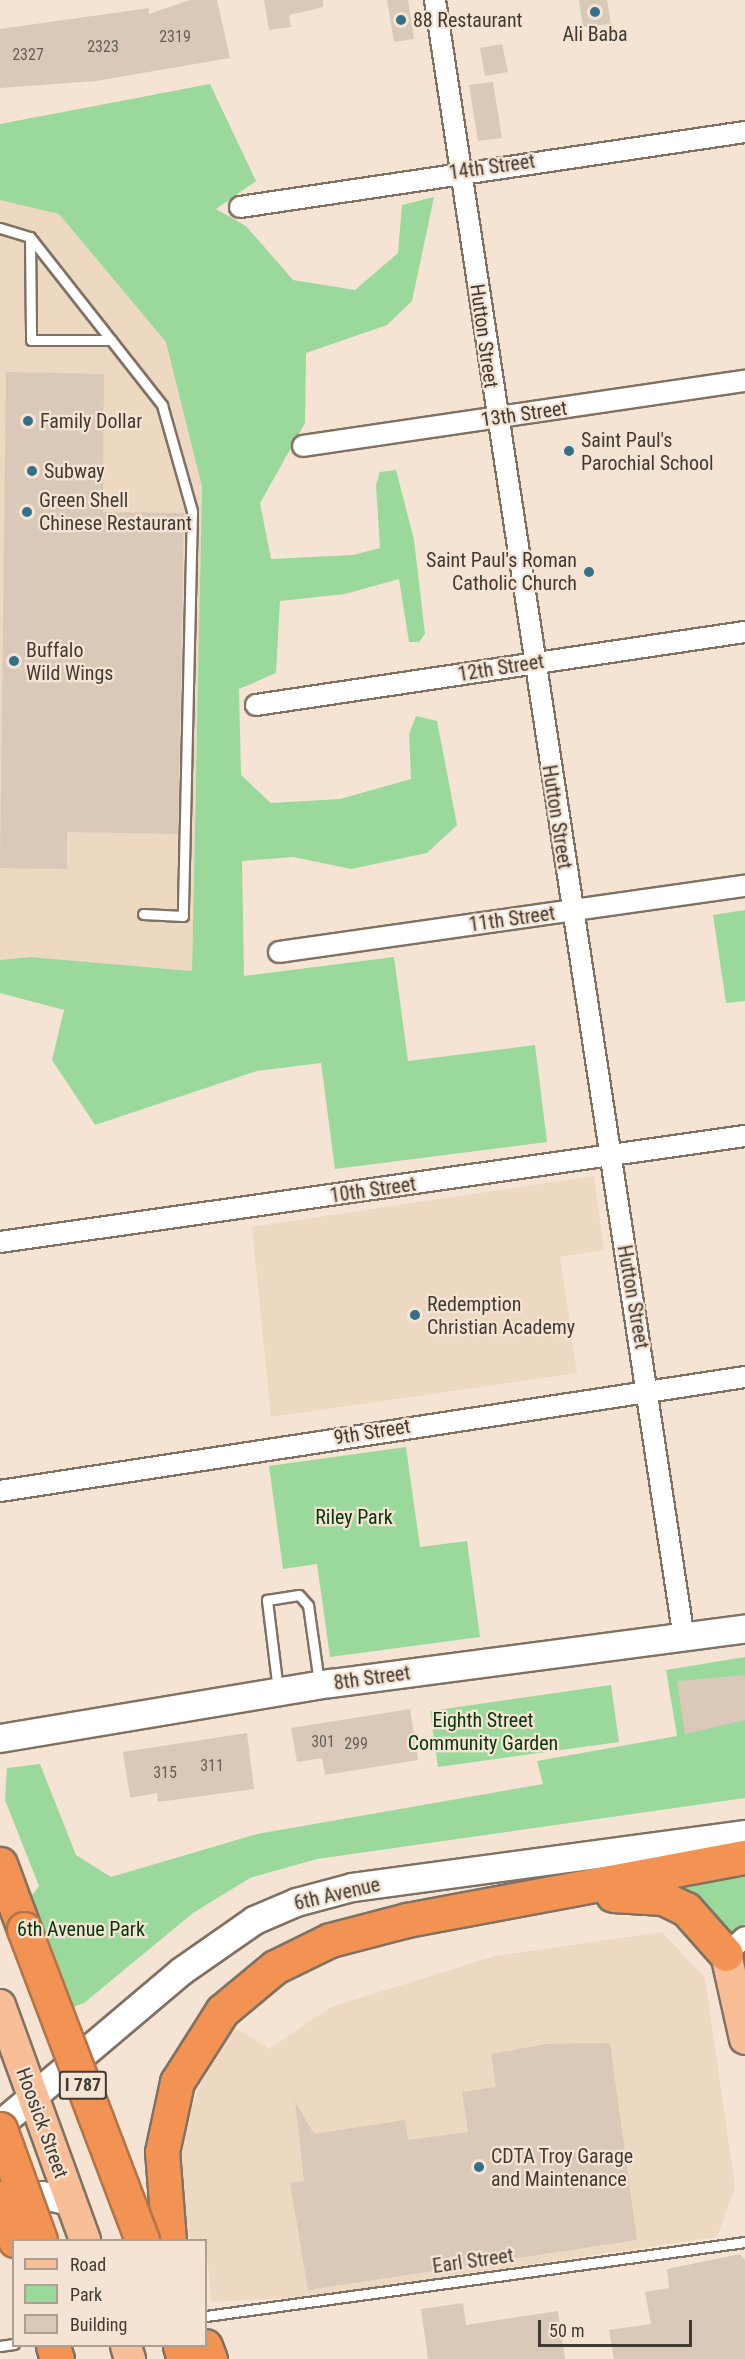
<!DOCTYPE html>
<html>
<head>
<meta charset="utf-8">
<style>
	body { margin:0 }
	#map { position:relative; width:745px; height:2359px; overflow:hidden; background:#f5e4d3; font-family:"Roboto Condensed",sans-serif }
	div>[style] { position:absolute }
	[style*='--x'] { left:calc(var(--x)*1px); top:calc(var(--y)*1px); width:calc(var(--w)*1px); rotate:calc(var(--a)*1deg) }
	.built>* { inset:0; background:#edd8c2 }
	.green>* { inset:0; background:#9bd89c }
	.building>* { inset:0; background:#dac9b9 }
	.roads { filter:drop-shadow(2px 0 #807163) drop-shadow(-2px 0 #807163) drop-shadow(0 2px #807163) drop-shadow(0 -2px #807163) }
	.lane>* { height:9px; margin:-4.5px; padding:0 4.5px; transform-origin:4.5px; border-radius:4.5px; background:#fff }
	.street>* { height:20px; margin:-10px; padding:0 10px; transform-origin:10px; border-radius:10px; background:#fff }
	.secondary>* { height:27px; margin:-13.5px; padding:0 13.5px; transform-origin:13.5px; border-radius:13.5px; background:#fff }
	.primary>* { height:30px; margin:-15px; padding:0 15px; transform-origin:15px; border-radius:15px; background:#f7be98 }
	.highway>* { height:33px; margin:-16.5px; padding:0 16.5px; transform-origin:16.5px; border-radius:16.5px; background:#f29353 }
	.bridges { filter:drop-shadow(2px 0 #b47448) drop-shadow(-2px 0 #b47448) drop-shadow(0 2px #b47448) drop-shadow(0 -2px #b47448) }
	.highway-bridge>* { height:33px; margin:-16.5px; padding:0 16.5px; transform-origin:16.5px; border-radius:16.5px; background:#f29353 }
	.dots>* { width:16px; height:16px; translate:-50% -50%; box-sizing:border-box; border:3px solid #f5e4d3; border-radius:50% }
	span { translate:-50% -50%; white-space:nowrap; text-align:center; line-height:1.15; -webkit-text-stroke:4.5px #f5e4d3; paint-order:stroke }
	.number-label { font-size:16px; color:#665e54 }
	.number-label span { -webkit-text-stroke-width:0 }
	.shield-label span { padding:2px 4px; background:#f5e4d3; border:2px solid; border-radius:4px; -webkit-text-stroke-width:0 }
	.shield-label { font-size:18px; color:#403a33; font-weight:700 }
	.poi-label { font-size:20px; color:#403a33 }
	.left { translate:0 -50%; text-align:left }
	.right { translate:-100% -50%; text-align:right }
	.street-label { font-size:20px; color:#403a33 }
	.park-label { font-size:20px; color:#033609 }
	.legend { position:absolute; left:12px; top:2239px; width:195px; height:108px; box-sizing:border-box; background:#f5e4d3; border:2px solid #ada093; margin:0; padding:8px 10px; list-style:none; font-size:18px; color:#403a33 }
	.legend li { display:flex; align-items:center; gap:12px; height:30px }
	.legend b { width:30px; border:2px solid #ada093 }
	.scale { position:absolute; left:538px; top:2320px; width:154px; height:27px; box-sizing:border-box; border:3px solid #403a33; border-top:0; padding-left:8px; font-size:18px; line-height:21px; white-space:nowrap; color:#403a33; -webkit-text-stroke:4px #f5e4d3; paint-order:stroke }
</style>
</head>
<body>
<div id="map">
	<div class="built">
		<div style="clip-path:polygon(0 200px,59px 214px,166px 342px,202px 487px,192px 971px,30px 957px,0 960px)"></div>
		<div style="clip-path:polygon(594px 1176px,604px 1250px,560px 1257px,577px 1373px,271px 1417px,252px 1227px)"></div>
		<div style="clip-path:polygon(662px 1932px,705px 1978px,735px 2187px,717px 2237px,306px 2297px,211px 2302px,206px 2240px,190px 2240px,178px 2176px,190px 2112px,211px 2060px,236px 2028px,269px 2049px,331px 2007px,495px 1956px)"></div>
	</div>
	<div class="green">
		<div style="clip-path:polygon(210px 84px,256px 181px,216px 209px,246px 226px,293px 280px,355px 290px,398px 253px,402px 205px,434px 197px,412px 301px,387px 325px,306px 353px,305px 423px,260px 503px,271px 559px,353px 555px,380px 548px,376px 485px,380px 472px,396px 470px,414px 540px,425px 634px,419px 642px,409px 642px,399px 579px,345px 594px,280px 601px,276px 673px,239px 689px,241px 775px,271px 803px,340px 799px,411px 779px,409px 734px,416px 716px,437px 721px,457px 825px,427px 853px,351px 869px,293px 857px,242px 861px,244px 976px,394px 957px,408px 1061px,535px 1045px,547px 1142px,335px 1169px,321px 1063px,257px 1071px,95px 1125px,52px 1060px,64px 1010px,0 993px,0 960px,30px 957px,192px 971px,202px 487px,166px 342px,59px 214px,0 200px,0 124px)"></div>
		<div style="clip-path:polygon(745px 910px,745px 1001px,726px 1003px,713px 915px)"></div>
		<div style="clip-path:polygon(406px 1447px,420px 1547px,467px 1541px,480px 1637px,330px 1657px,317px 1564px,283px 1569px,269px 1466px)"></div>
		<div style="clip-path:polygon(745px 1657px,745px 1798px,317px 1859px,250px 1878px,193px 1913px,84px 2003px,71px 2008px,12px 1922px,39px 1886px,5px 1800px,7px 1768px,40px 1764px,76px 1855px,111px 1877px,257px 1834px,543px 1784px,537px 1761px,677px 1736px,666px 1670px)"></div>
		<div style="clip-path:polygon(611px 1685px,619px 1742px,438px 1767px,430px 1711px)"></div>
		<div style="clip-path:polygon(745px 1874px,745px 1924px,733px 1933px,726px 1934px,677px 1888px,681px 1882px)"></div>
	</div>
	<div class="building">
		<div style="clip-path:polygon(190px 0,217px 0,230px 58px,96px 81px,0 88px,0 29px,149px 8px,149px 14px)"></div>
		<div style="clip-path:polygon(264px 0,323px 0,323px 7px,289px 15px,291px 27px,269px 30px)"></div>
		<div style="clip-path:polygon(387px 0,408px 0,414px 39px,394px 42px)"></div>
		<div style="clip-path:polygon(579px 0,607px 0,611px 24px,583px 27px)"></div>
		<div style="clip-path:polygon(502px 44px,508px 72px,485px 76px,480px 48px)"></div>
		<div style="clip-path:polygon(493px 82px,502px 138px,478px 141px,469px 85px)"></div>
		<div style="clip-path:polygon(6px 372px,104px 374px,103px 512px,184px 513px,178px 834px,67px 832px,67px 869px,0 868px)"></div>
		<div style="clip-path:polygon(745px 1675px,745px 1720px,685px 1734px,677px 1681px)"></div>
		<div style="clip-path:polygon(410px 1709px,418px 1760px,325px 1775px,322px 1758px,297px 1762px,291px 1728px)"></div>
		<div style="clip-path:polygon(247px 1733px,254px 1789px,158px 1802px,157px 1793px,130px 1798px,123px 1752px)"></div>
		<div style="clip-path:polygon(610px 2043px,637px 2240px,308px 2290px,290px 2183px,304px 2181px,295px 2101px,314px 2134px,405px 2120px,408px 2140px,468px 2132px,462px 2092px,496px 2087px,491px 2054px,546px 2044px)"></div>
		<div style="clip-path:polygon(740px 2254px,745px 2260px,745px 2359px,614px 2359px,609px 2330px,651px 2324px,645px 2292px,669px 2288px,667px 2269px)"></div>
		<div style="clip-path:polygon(463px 2303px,466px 2325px,558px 2311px,565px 2359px,428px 2359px,421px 2309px)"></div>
	</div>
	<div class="roads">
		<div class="lane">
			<div style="--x:0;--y:228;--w:31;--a:17"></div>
			<div style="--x:30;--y:237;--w:214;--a:51.8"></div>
			<div style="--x:162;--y:405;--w:110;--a:74.2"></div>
			<div style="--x:192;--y:511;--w:405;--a:91.3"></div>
			<div style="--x:183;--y:916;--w:40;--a:-177.1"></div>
			<div style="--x:30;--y:237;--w:103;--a:89.4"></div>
			<div style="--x:31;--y:340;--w:80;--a:0"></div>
			<div style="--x:278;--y:1690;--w:91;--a:-97"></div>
			<div style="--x:267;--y:1600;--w:32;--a:-9"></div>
			<div style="--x:299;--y:1595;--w:13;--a:48"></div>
			<div style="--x:308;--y:1605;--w:78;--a:81.9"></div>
			<div style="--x:206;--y:2316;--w:544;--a:-7.82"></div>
			<div style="--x:0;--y:2346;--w:14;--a:-8"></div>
		</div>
		<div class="street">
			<div style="--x:435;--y:0;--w:1652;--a:81.36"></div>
			<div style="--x:240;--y:207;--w:511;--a:-8.45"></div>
			<div style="--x:303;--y:446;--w:447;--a:-8.4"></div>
			<div style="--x:256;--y:705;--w:494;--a:-8.5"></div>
			<div style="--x:279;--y:952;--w:471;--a:-8.1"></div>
			<div style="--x:0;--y:1242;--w:753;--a:-8.1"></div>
			<div style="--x:0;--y:1491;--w:754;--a:-8.7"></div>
			<div style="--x:726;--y:1954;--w:25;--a:-42"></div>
		</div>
		<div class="secondary">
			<div style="--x:0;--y:1738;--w:335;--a:-9.5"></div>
			<div style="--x:330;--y:1683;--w:419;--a:-7.5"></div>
			<div style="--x:0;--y:2124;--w:237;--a:-40.2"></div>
			<div style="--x:181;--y:1971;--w:89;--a:-34.9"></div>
			<div style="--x:254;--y:1920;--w:46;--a:-23.2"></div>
			<div style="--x:296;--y:1902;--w:58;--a:-15"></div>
			<div style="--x:352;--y:1887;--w:397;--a:-7.7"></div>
			<div style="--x:4;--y:2200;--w:38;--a:-7"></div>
			<div style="--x:42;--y:2195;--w:29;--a:12"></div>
		</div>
		<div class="primary">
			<div style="--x:726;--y:1954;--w:87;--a:77.4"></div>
			<div style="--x:0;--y:2005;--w:250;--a:70.1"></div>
			<div style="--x:126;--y:2346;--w:14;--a:73"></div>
		</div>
		<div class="highway">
			<div style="--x:0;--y:1864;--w:69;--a:69.7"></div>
			<div style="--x:613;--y:1895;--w:50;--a:3.4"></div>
			<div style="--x:663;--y:1898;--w:25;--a:26"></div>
			<div style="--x:686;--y:1909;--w:60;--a:48.4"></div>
			<div style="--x:169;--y:2240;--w:88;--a:-94.5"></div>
			<div style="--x:162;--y:2152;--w:72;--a:-77.9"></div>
			<div style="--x:177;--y:2082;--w:84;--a:-57.6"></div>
			<div style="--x:222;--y:2011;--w:69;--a:-39.7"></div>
			<div style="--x:275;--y:1967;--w:61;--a:-26.1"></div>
			<div style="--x:330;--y:1940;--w:80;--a:-14.6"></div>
			<div style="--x:407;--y:1920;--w:344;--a:-10.6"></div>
			<div style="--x:53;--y:2346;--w:14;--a:73"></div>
			<div style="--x:180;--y:2346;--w:14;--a:73"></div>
			<div style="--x:205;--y:2346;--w:14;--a:69"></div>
		</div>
	</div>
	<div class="bridges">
		<div class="highway-bridge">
			<div style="--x:24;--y:1929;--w:333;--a:69.2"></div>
			<div style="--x:0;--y:2129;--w:118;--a:70.2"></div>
			<div style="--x:0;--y:2198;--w:45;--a:70.3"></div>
		</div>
	</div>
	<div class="dots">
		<div style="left:595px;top:12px;background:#347087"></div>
		<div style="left:401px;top:20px;background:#347087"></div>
		<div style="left:28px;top:421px;background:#347087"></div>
		<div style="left:569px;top:451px;background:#347087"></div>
		<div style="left:32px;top:471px;background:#347087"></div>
		<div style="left:27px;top:512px;background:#347087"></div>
		<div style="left:589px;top:572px;background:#347087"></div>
		<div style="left:14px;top:661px;background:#347087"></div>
		<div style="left:415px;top:1315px;background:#347087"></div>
		<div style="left:479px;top:2167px;background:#347087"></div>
	</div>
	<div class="number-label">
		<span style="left:175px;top:37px">2319</span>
		<span style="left:103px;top:47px">2323</span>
		<span style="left:28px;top:55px">2327</span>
		<span style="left:323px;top:1742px">301</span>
		<span style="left:356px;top:1744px">299</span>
		<span style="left:212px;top:1766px">311</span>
		<span style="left:165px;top:1773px">315</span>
	</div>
	<div class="shield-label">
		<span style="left:83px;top:2085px">I 787</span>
	</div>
	<div class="poi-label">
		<span class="left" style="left:413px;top:20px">88 Restaurant</span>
		<span style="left:595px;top:34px">Ali Baba</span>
		<span class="left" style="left:40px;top:421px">Family Dollar</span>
		<span class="left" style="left:581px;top:452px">Saint Paul's<br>Parochial School</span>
		<span class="left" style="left:44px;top:471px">Subway</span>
		<span class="left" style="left:39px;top:512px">Green Shell<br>Chinese Restaurant</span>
		<span class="right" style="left:577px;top:572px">Saint Paul's Roman<br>Catholic Church</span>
		<span class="left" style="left:26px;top:662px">Buffalo<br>Wild Wings</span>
		<span class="left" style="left:427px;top:1316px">Redemption<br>Christian Academy</span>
		<span class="left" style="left:491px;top:2168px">CDTA Troy Garage<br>and Maintenance</span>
	</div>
	<div class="street-label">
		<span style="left:492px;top:167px;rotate:-8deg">14th Street</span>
		<span style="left:484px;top:336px;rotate:82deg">Hutton Street</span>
		<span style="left:524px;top:414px;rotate:-8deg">13th Street</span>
		<span style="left:501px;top:668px;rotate:-9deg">12th Street</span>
		<span style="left:557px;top:817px;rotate:81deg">Hutton Street</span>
		<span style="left:512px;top:919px;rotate:-8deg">11th Street</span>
		<span style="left:373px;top:1190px;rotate:-8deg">10th Street</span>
		<span style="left:633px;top:1297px;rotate:80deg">Hutton Street</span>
		<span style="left:372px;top:1432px;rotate:-9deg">9th Street</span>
		<span style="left:372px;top:1678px;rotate:-8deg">8th Street</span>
		<span style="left:337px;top:1894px;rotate:-13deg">6th Avenue</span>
		<span style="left:42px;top:2123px;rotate:70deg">Hoosick Street</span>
		<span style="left:473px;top:2261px;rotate:-8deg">Earl Street</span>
	</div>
	<div class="park-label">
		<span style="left:354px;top:1517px">Riley Park</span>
		<span style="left:483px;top:1732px">Eighth Street<br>Community Garden</span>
		<span style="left:81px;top:1929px">6th Avenue Park</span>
	</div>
	<ul class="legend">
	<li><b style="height:8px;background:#f7be98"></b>Road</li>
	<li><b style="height:16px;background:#9bd89c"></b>Park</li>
	<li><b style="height:16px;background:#dac9b9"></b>Building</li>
	</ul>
	<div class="scale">50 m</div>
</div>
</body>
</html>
